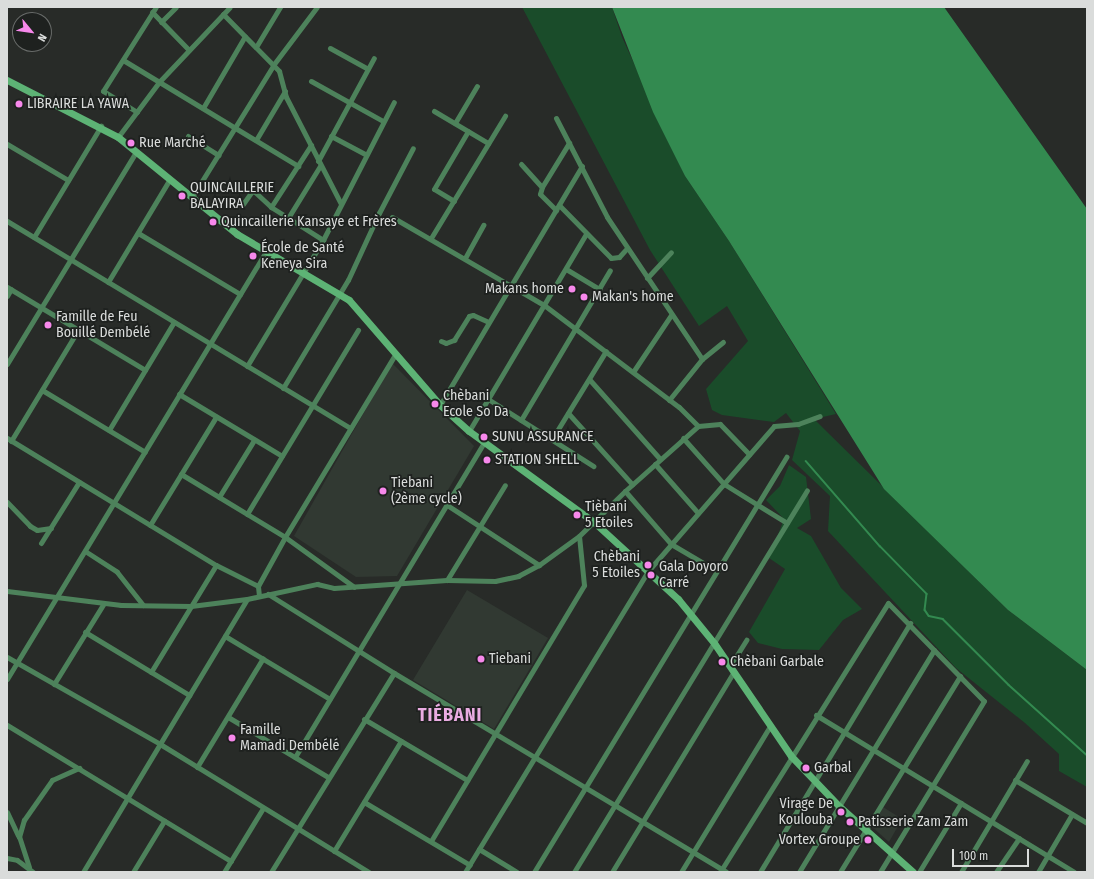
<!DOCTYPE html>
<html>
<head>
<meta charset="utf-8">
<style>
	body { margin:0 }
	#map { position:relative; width:1094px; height:879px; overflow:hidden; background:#282b28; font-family:"Fira Sans Condensed",sans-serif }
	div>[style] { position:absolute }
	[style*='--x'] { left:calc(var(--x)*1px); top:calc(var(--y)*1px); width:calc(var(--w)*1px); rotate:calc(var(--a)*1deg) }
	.built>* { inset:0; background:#313932 }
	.green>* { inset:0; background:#1a4c2a }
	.water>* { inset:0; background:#338a50 }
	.stream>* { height:1.5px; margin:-0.75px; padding:0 0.75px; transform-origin:0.75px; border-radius:0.75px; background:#338a50 }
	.minor>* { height:5px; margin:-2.5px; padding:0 2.5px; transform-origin:2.5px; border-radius:2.5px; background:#4d825b }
	.secondary>* { height:7px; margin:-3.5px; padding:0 3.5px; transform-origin:3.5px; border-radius:3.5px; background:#5db375 }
	.dots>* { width:11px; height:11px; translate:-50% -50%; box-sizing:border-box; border:2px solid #1e211f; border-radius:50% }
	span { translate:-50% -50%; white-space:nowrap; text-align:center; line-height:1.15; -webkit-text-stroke:3.5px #1e211f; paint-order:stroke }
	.poi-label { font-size:14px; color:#dadcdb }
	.left { translate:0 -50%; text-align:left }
	.right { translate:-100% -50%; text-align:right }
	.district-label { font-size:18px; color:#eaace2; font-weight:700; letter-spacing:1px }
	.frame { position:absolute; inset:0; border:8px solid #dadcdb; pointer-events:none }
	.north { position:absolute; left:12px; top:12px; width:40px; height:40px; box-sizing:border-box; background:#1e211f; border:1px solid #696c6a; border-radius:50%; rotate:119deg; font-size:11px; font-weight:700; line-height:16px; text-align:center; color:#dadcdb }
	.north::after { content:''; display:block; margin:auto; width:14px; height:18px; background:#f788eb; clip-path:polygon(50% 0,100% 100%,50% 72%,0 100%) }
	.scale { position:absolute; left:952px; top:849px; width:77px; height:18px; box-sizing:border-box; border:2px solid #dadcdb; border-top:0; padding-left:5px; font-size:12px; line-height:14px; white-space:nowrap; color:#dadcdb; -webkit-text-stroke:3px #1e211f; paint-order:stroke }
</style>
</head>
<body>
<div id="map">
	<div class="built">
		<div style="clip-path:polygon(392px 363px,474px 446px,397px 576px,356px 577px,294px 536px)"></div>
		<div style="clip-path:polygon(467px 590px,548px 638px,494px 729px,413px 680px)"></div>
		<div style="clip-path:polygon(883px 807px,902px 819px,889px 842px,871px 826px)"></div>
	</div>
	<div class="green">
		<div style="clip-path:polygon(522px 7px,612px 7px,622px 37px,685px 176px,729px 241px,836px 414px,814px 419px,1008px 610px,1087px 670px,1087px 787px,1059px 771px,1059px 754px,1025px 723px,956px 668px,828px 531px,830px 496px,792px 460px,800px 431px,786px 413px,774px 422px,722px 415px,712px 410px,706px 389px,748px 341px,727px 306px,699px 326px,650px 250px)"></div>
		<div style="clip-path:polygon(789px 465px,806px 477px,811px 519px,797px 528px,811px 536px,841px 588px,862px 609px,843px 620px,819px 650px,782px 649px,758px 643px,749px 632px,785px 569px,769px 558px,784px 519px,766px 500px,780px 486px)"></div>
	</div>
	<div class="water">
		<div style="clip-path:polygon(612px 7px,944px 7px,1087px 209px,1087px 670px,1008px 610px,884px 489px,729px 241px,685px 176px,653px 112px)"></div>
	</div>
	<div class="stream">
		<div style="--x:806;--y:461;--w:113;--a:49"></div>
		<div style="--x:880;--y:546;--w:67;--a:45.6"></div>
		<div style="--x:927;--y:594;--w:16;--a:97"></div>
		<div style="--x:925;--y:610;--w:7;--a:56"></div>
		<div style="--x:929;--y:616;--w:14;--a:12"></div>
		<div style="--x:943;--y:619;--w:93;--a:45"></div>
		<div style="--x:1009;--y:685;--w:105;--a:41.9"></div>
	</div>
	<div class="minor">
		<div style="--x:152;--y:12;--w:53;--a:45.8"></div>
		<div style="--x:223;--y:14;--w:80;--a:45.5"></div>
		<div style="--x:279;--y:71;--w:27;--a:75"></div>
		<div style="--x:286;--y:97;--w:120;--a:62.8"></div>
		<div style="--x:161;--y:22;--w:21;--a:-45"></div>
		<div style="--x:256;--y:47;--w:47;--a:-59"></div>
		<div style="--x:330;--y:48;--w:43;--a:28.9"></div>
		<div style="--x:123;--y:60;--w:205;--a:31.2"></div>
		<div style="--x:311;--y:81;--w:82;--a:29.1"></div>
		<div style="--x:203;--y:108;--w:83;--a:-59.7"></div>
		<div style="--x:434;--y:111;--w:63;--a:30.7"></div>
		<div style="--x:137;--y:112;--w:40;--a:-148"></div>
		<div style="--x:103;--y:91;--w:99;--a:-57.8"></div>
		<div style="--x:556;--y:118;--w:111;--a:62.7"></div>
		<div style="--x:607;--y:217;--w:171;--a:56.2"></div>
		<div style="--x:455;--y:123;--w:43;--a:-59.3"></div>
		<div style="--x:188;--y:136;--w:36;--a:32"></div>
		<div style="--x:331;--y:136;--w:40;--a:28"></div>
		<div style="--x:118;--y:137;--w:69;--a:-53.3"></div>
		<div style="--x:159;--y:82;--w:103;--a:-46.6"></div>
		<div style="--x:256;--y:140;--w:57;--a:-59.4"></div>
		<div style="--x:7;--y:144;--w:71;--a:30.5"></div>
		<div style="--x:318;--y:161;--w:117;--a:-61.5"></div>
		<div style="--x:521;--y:164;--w:31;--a:48"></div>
		<div style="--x:542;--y:187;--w:7;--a:106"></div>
		<div style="--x:540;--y:194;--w:23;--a:45"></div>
		<div style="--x:542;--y:187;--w:52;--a:-58.5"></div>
		<div style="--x:192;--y:197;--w:156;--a:-58.3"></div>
		<div style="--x:274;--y:64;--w:71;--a:-53"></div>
		<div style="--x:454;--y:201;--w:23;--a:-149"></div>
		<div style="--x:434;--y:189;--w:67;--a:-59.6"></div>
		<div style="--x:243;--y:204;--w:16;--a:-55"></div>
		<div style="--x:252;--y:191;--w:3;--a:18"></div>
		<div style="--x:255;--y:192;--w:22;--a:43"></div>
		<div style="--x:271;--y:207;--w:62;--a:32.4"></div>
		<div style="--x:559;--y:205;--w:74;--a:45.5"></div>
		<div style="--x:611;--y:258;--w:8;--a:-7"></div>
		<div style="--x:619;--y:257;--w:12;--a:-48"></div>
		<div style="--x:271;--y:207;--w:74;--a:-57.2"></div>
		<div style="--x:392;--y:217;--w:176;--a:30.1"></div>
		<div style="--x:544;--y:305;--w:169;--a:37.1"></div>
		<div style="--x:679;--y:407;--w:27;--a:45"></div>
		<div style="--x:288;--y:218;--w:61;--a:-58.4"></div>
		<div style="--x:7;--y:221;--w:401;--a:31.1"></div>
		<div style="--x:138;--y:233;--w:119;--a:30.9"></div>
		<div style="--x:34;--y:237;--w:130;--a:-58.9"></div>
		<div style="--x:431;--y:238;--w:143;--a:-58.8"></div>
		<div style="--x:465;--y:258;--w:38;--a:-61"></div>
		<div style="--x:566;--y:269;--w:39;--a:31"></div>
		<div style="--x:647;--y:278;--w:35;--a:-47"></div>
		<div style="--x:108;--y:282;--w:120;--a:-59"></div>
		<div style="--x:7;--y:287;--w:161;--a:31"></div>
		<div style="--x:7;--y:296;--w:8;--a:-60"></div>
		<div style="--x:441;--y:341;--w:5;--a:22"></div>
		<div style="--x:446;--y:343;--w:9;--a:-21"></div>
		<div style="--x:454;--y:340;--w:28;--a:-58"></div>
		<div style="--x:469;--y:316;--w:4;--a:-14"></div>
		<div style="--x:473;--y:315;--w:17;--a:24"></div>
		<div style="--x:7;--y:364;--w:248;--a:-58.7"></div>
		<div style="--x:247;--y:366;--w:147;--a:-58.9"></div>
		<div style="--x:323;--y:240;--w:155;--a:-62.8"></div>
		<div style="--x:633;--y:372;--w:69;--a:-56.3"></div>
		<div style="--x:589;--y:379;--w:107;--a:48.4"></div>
		<div style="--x:283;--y:388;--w:126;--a:-59"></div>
		<div style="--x:348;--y:280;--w:74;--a:-65.2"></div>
		<div style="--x:379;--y:213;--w:73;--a:-62.4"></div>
		<div style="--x:42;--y:390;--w:120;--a:31"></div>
		<div style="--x:179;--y:394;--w:120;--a:31"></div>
		<div style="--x:488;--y:399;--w:125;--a:32.5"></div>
		<div style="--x:669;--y:400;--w:53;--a:-51.2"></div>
		<div style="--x:702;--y:359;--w:27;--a:-39"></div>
		<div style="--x:440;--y:405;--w:278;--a:-59.3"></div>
		<div style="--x:568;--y:413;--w:96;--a:48"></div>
		<div style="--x:521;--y:420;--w:174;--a:-59.3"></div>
		<div style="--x:109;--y:430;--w:126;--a:-59"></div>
		<div style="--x:469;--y:431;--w:229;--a:-59.3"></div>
		<div style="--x:7;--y:438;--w:245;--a:31.3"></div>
		<div style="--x:216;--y:565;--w:47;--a:26.6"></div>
		<div style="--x:683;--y:438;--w:62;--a:48.3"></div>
		<div style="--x:724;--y:484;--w:74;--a:31.8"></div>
		<div style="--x:552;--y:439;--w:103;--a:-58.5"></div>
		<div style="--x:11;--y:441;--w:130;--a:-58.9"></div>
		<div style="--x:655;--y:464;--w:65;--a:48.7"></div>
		<div style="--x:181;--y:474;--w:122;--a:31.2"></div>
		<div style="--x:285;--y:537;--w:85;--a:35.9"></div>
		<div style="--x:625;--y:491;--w:70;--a:49"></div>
		<div style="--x:671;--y:544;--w:53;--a:30.4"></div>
		<div style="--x:219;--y:497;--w:67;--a:-58.4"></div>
		<div style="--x:7;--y:502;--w:33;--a:46"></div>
		<div style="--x:30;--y:526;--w:8;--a:30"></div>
		<div style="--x:37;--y:530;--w:14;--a:-8"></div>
		<div style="--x:447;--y:505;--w:110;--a:33.1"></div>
		<div style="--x:247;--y:514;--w:215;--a:-58.9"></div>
		<div style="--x:150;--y:525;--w:127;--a:-58.6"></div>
		<div style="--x:41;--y:543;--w:72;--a:-58.1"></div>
		<div style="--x:85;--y:551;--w:38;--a:33"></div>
		<div style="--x:117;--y:572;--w:42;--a:51.8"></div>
		<div style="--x:447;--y:580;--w:111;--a:-58.6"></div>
		<div style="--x:7;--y:591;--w:115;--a:7"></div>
		<div style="--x:121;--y:605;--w:70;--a:0.8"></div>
		<div style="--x:191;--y:606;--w:56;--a:-7.1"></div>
		<div style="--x:247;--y:599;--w:72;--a:-12.1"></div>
		<div style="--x:317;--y:584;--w:17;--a:13"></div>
		<div style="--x:334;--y:588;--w:113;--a:-4"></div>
		<div style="--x:447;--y:580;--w:48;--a:1.2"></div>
		<div style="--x:495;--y:581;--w:24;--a:-12"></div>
		<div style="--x:518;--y:576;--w:24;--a:-28"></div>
		<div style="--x:539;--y:565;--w:49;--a:-35.9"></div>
		<div style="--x:579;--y:536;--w:64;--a:-44.4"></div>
		<div style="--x:625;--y:491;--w:98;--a:-41.7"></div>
		<div style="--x:698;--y:426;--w:22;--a:-5"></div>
		<div style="--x:720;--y:424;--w:42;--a:46"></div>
		<div style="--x:268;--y:594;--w:149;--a:32.1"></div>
		<div style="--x:394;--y:673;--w:387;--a:30.9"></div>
		<div style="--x:259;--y:596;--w:10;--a:-96"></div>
		<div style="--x:258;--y:586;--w:56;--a:-61.1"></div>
		<div style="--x:285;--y:537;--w:213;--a:-58.9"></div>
		<div style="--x:85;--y:632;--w:122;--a:31.2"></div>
		<div style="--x:225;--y:636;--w:122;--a:31"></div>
		<div style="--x:7;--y:657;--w:176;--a:29.6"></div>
		<div style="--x:160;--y:744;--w:245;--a:31.5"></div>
		<div style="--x:730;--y:666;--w:31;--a:-58"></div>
		<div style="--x:151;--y:672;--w:125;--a:-58.7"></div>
		<div style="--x:7;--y:679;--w:499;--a:-58.8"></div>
		<div style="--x:54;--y:684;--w:95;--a:-58.3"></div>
		<div style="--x:816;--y:715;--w:302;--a:31.3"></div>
		<div style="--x:228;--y:717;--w:117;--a:31"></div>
		<div style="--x:364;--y:719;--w:120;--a:30.6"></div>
		<div style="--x:7;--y:725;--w:262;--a:31.3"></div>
		<div style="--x:295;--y:757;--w:366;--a:-59"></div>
		<div style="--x:197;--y:767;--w:127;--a:-58.8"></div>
		<div style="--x:1015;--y:780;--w:84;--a:30.8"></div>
		<div style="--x:364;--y:802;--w:123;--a:30.7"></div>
		<div style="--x:7;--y:812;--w:26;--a:65"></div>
		<div style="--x:431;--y:841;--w:298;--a:-59.1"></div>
		<div style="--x:584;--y:585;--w:49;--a:-95.8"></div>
		<div style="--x:479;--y:849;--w:44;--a:31.2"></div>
		<div style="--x:334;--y:851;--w:129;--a:-58.7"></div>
		<div style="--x:7;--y:858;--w:10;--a:11"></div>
		<div style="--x:17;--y:860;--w:20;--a:37"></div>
		<div style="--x:29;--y:867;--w:32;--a:-108"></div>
		<div style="--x:19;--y:837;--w:18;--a:-74"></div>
		<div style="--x:24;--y:820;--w:49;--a:-55"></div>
		<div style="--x:52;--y:780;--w:30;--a:-24"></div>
		<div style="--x:83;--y:872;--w:318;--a:-59"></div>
		<div style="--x:133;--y:872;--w:60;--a:-58.7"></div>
		<div style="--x:224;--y:872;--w:75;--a:-58.6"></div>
		<div style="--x:271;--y:872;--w:234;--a:-58.3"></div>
		<div style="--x:465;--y:872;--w:352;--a:-58.7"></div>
		<div style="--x:648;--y:571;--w:192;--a:-49"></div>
		<div style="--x:774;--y:426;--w:24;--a:-5"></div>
		<div style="--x:798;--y:424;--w:23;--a:-20"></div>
		<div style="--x:534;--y:872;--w:486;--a:-58.7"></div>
		<div style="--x:574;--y:872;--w:447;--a:-58.6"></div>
		<div style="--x:612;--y:872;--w:235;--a:-58.7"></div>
		<div style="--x:681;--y:872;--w:171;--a:-58.6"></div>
		<div style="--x:720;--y:872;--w:317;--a:-58"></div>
		<div style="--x:888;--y:603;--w:137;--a:45.6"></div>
		<div style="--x:984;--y:701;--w:200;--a:121.3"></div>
		<div style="--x:760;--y:872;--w:291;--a:-58.9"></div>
		<div style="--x:799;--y:872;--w:260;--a:-58.7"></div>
		<div style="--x:840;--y:872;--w:230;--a:-58.5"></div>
		<div style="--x:919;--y:872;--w:81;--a:-58.7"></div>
		<div style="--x:961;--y:872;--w:129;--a:-59.3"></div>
		<div style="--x:996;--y:872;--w:41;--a:-55.9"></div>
		<div style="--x:1038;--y:872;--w:67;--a:-59.6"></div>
	</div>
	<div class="secondary">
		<div style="--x:7;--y:80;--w:125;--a:27.2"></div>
		<div style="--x:118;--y:137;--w:154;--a:39.2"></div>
		<div style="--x:237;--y:234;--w:130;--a:30.5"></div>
		<div style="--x:349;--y:300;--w:139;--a:49.1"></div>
		<div style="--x:440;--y:405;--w:39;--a:42"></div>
		<div style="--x:469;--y:431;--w:156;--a:36.1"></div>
		<div style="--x:595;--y:523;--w:113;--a:42.5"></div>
		<div style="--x:678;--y:599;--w:57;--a:50.7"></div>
		<div style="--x:714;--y:643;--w:137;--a:55.7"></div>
		<div style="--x:791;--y:756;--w:69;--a:46.2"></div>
		<div style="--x:839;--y:806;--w:99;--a:41.7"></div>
	</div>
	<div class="dots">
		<div style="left:19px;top:104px;background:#f788eb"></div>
		<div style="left:131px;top:143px;background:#f788eb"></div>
		<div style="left:182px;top:196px;background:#f788eb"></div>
		<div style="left:213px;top:222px;background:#f788eb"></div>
		<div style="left:253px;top:256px;background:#f788eb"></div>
		<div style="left:572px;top:289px;background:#f788eb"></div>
		<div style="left:584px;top:297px;background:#f788eb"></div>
		<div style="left:48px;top:325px;background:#f788eb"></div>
		<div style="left:435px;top:404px;background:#f788eb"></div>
		<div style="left:484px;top:437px;background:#f788eb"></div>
		<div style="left:487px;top:460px;background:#f788eb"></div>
		<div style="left:383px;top:491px;background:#f788eb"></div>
		<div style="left:577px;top:515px;background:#f788eb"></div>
		<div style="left:648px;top:565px;background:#f788eb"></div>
		<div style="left:651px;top:575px;background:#f788eb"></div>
		<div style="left:481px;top:659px;background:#f788eb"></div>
		<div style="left:722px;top:662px;background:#f788eb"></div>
		<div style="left:232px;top:738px;background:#f788eb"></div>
		<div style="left:806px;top:768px;background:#f788eb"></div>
		<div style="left:841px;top:812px;background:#f788eb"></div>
		<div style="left:850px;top:822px;background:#f788eb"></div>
		<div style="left:868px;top:840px;background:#f788eb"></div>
	</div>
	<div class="poi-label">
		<span class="left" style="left:27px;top:104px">LIBRAIRE LA YAWA</span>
		<span class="left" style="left:139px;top:143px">Rue Marché</span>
		<span class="left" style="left:190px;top:196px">QUINCAILLERIE<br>BALAYIRA</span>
		<span class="left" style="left:221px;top:222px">Quincaillerie Kansaye et Frères</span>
		<span class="left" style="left:261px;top:256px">École de Santé<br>Keneya Sira</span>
		<span class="right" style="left:564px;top:289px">Makans home</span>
		<span class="left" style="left:592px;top:297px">Makan's home</span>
		<span class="left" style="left:56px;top:325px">Famille de Feu<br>Bouillé Dembélé</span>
		<span class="left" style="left:443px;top:404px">Chèbani<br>Ecole So Da</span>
		<span class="left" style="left:492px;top:437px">SUNU ASSURANCE</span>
		<span class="left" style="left:495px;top:460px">STATION SHELL</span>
		<span class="left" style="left:391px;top:491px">Tiebani<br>(2ème cycle)</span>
		<span class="left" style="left:585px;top:515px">Tièbani<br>5 Etoiles</span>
		<span class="right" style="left:640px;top:565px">Chèbani<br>5 Etoiles</span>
		<span class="left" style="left:659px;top:575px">Gala Doyoro<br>Carré</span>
		<span class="left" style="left:489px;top:659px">Tiebani</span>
		<span class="left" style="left:730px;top:662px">Chèbani Garbale</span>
		<span class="left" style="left:240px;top:738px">Famille<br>Mamadi Dembélé</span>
		<span class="left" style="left:814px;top:768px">Garbal</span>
		<span class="right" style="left:833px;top:812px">Virage De<br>Koulouba</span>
		<span class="left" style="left:858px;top:822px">Patisserie Zam Zam</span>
		<span class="right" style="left:860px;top:840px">Vortex Groupe</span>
	</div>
	<div class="district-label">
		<span style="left:450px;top:715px">TIÉBANI</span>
	</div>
	<div class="frame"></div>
	<div class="north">N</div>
	<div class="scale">100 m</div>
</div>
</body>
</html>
